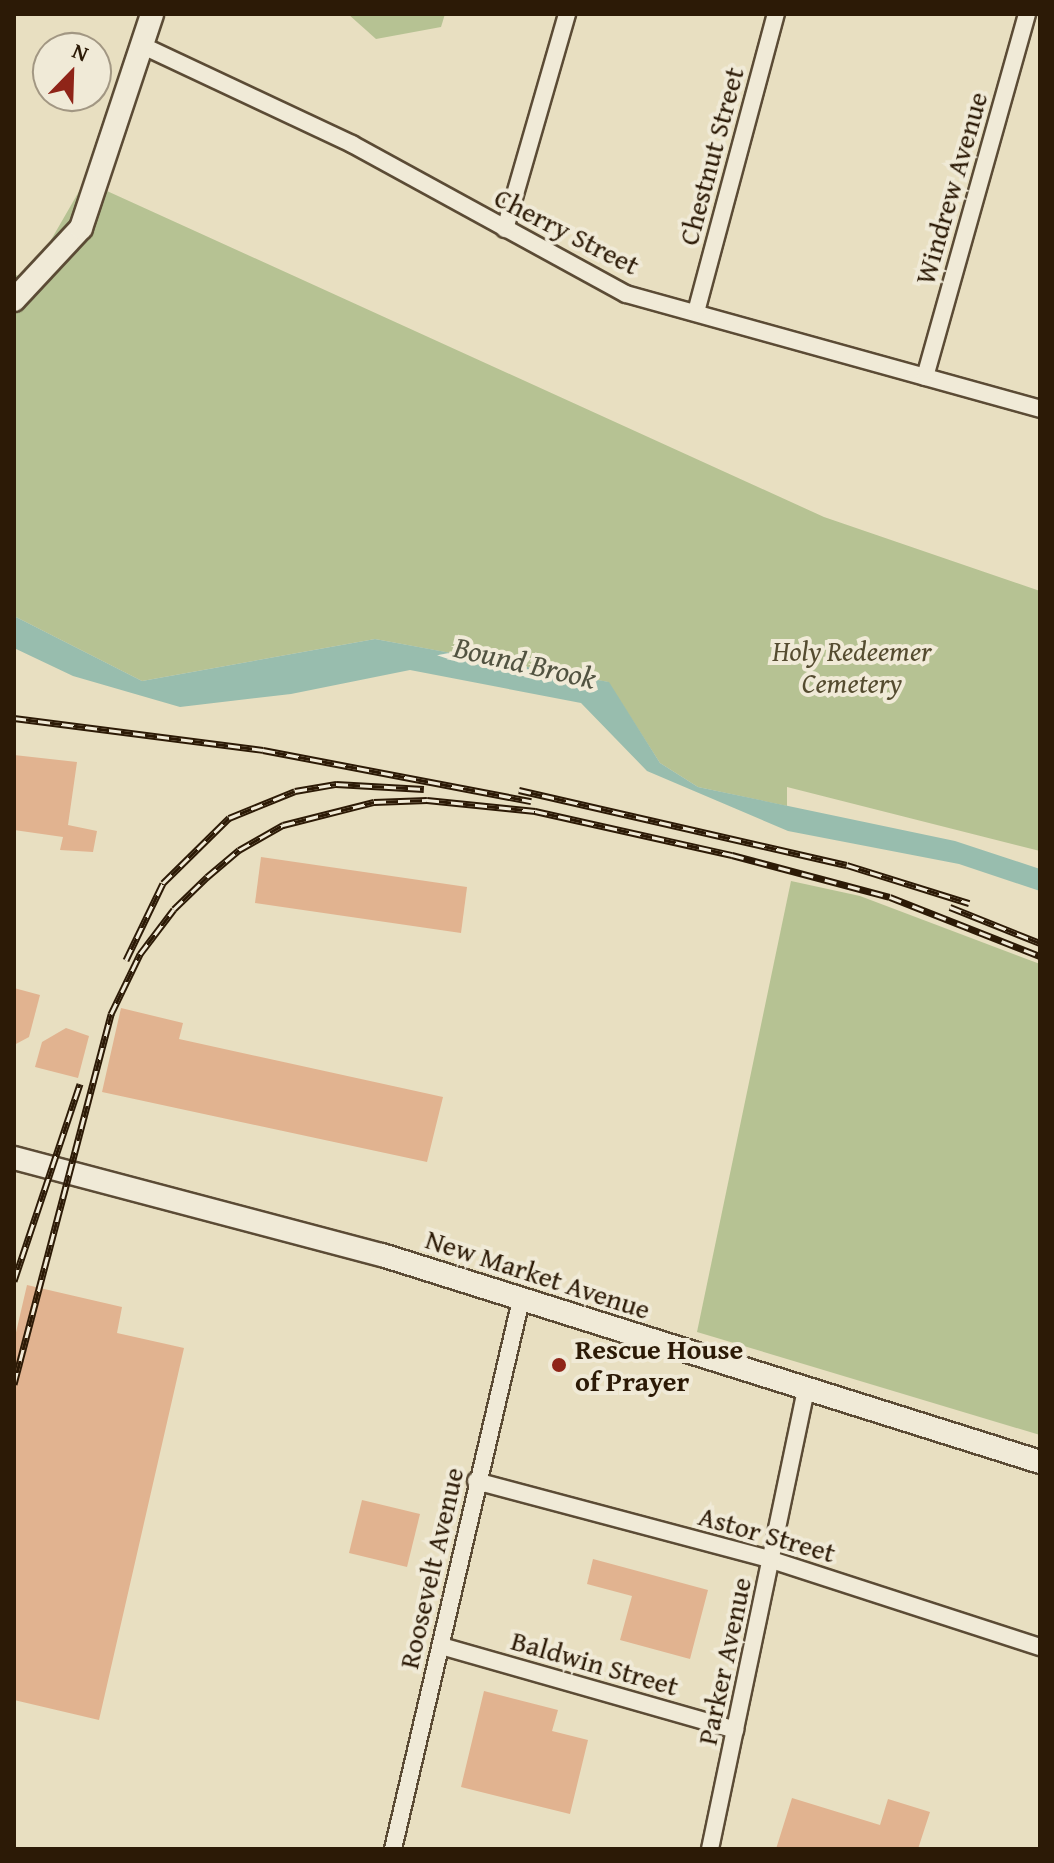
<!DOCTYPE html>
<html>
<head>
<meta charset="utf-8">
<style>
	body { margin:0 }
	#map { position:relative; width:1054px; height:1863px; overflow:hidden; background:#e8dfc1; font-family:"Gentium Book Plus",serif }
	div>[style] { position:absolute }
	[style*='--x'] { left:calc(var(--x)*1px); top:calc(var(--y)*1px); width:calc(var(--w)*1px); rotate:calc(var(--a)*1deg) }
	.green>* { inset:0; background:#b6c293 }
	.water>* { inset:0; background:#98bdae }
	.building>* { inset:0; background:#e1b390 }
	.roads { filter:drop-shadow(2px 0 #5b4b35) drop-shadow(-2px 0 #5b4b35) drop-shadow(0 2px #5b4b35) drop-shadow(0 -2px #5b4b35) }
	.street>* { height:16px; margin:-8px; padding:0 8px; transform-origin:8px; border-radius:8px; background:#f0ead7 }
	.secondary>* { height:22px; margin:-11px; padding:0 11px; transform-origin:11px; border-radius:11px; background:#f0ead7 }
	.rail>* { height:7px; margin-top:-3.5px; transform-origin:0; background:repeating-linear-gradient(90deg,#f0ead7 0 12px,#2c1a06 0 24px); box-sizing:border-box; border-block:2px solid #2c1a06 }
	.dots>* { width:22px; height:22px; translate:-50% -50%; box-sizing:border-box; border:4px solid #f0ead7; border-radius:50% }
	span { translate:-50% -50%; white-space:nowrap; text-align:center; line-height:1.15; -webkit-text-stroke:8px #f0ead7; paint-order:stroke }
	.street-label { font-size:28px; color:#2c1a06 }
	.park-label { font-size:28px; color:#554c30; font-style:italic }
	.poi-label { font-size:28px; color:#2c1a06; font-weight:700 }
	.left { translate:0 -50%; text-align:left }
	.water-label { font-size:30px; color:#525341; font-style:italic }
	.frame { position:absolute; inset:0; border:16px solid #2c1a06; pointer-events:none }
	.north { position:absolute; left:32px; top:32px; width:80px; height:80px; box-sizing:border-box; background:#f0ead7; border:2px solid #a29783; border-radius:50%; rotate:23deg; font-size:22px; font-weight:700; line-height:32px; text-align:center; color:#2c1a06 }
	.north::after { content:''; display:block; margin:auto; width:28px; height:36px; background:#8f2418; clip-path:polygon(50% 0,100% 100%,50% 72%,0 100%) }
</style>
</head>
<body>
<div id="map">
	<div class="green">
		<div style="clip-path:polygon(348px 14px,445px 14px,441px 27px,376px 39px)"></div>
		<div style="clip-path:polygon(85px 181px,824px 517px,1040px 591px,1040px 851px,787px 787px,787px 806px,698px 787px,660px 763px,608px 682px,375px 639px,142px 681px,14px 616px,14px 274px,25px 279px,36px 266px)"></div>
		<div style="clip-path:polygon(791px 881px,860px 896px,1040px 964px,1040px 1435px,697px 1332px)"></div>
	</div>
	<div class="water">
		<div style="clip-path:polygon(14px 616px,142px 681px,375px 639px,609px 682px,660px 763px,698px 787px,955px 841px,1040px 869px,1040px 891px,959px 864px,788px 831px,647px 771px,581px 703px,410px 670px,291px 694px,180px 707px,73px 676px,14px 648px)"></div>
	</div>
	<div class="building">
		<div style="clip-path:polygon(14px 755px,77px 762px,68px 825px,97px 831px,93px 852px,60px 850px,63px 837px,14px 830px)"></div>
		<div style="clip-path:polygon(261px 857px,467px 887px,461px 933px,255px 903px)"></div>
		<div style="clip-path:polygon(14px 988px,40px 995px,29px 1037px,14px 1045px)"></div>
		<div style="clip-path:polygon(121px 1008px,183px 1023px,179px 1039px,443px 1097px,427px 1162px,102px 1092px)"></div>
		<div style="clip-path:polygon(66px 1028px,89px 1036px,78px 1078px,35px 1067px,42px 1042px)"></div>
		<div style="clip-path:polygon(27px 1285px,122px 1307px,117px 1333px,184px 1348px,99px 1720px,14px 1700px,14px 1341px)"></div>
		<div style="clip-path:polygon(362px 1500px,420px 1514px,407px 1567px,349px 1553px)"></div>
		<div style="clip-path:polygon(593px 1559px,708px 1590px,690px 1659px,620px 1640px,632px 1596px,587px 1584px)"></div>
		<div style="clip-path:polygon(484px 1691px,558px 1710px,552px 1731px,588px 1740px,570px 1814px,461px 1787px)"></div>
		<div style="clip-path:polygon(792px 1798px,880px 1825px,888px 1799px,930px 1812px,918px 1849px,776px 1849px)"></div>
	</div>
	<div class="roads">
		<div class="street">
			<div style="--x:143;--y:46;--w:231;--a:25.1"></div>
			<div style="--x:352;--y:144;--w:312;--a:28.7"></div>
			<div style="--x:626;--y:294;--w:430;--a:15.5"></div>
			<div style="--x:505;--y:229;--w:224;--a:-73.9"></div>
			<div style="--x:696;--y:312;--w:309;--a:-75"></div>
			<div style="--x:925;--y:377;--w:377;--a:-74.3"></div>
			<div style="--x:476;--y:1481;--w:306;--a:14.9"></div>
			<div style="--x:772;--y:1560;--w:282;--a:18"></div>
			<div style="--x:441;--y:1646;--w:306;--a:15.9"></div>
			<div style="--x:393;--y:1849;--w:564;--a:-76.88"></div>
			<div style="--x:710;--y:1849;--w:470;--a:-78.2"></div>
		</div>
		<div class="secondary">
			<div style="--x:14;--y:300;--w:98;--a:-47.1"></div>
			<div style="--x:81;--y:228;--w:225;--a:-71.6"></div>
			<div style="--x:14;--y:1158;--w:381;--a:14.8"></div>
			<div style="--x:382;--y:1255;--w:690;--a:17.46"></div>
		</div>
	</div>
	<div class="rail">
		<div style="--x:14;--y:718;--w:251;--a:7.3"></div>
		<div style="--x:263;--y:750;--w:273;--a:10.8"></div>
		<div style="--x:519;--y:790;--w:336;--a:12.9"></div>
		<div style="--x:847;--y:865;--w:128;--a:17.3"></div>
		<div style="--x:950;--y:907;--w:97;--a:21.8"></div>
		<div style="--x:126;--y:960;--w:85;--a:-64.3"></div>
		<div style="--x:163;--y:883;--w:93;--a:-44.6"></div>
		<div style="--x:229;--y:818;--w:71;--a:-22.2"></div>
		<div style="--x:295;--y:791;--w:42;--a:-9.7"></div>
		<div style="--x:336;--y:784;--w:88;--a:3.3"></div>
		<div style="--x:14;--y:1281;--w:208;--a:-71.5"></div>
		<div style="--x:14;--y:1384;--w:383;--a:-75.3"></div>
		<div style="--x:111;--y:1014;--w:67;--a:-64.2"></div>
		<div style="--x:140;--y:954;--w:56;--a:-52.9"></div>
		<div style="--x:174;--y:909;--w:46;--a:-44.1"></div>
		<div style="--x:207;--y:877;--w:42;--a:-40.2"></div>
		<div style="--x:239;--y:850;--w:51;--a:-29.6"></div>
		<div style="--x:283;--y:825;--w:94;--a:-14.2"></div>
		<div style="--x:374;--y:802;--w:53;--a:-2.2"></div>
		<div style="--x:427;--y:800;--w:109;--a:5.8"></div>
		<div style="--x:535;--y:811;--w:202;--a:12.6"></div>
		<div style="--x:732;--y:855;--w:163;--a:14.9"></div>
		<div style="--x:890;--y:897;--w:161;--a:21.5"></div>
	</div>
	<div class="dots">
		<div style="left:559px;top:1365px;background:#8f2418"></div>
	</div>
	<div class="street-label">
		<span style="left:711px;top:156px;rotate:-75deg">Chestnut Street</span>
		<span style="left:951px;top:188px;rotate:-74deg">Windrew Avenue</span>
		<span style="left:567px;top:231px;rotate:27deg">Cherry Street</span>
		<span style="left:538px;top:1274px;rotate:18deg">New Market Avenue</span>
		<span style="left:767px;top:1534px;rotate:16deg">Astor Street</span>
		<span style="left:431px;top:1568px;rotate:-77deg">Roosevelt Avenue</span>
		<span style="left:724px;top:1661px;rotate:-78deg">Parker Avenue</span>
		<span style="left:595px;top:1663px;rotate:16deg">Baldwin Street</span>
	</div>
	<div class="park-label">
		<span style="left:852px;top:667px">Holy Redeemer<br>Cemetery</span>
	</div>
	<div class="poi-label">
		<span class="left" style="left:575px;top:1365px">Rescue House<br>of Prayer</span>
	</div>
	<div class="water-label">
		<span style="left:525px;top:662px;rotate:13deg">Bound Brook</span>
	</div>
	<div class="frame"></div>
	<div class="north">N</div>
</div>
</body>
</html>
